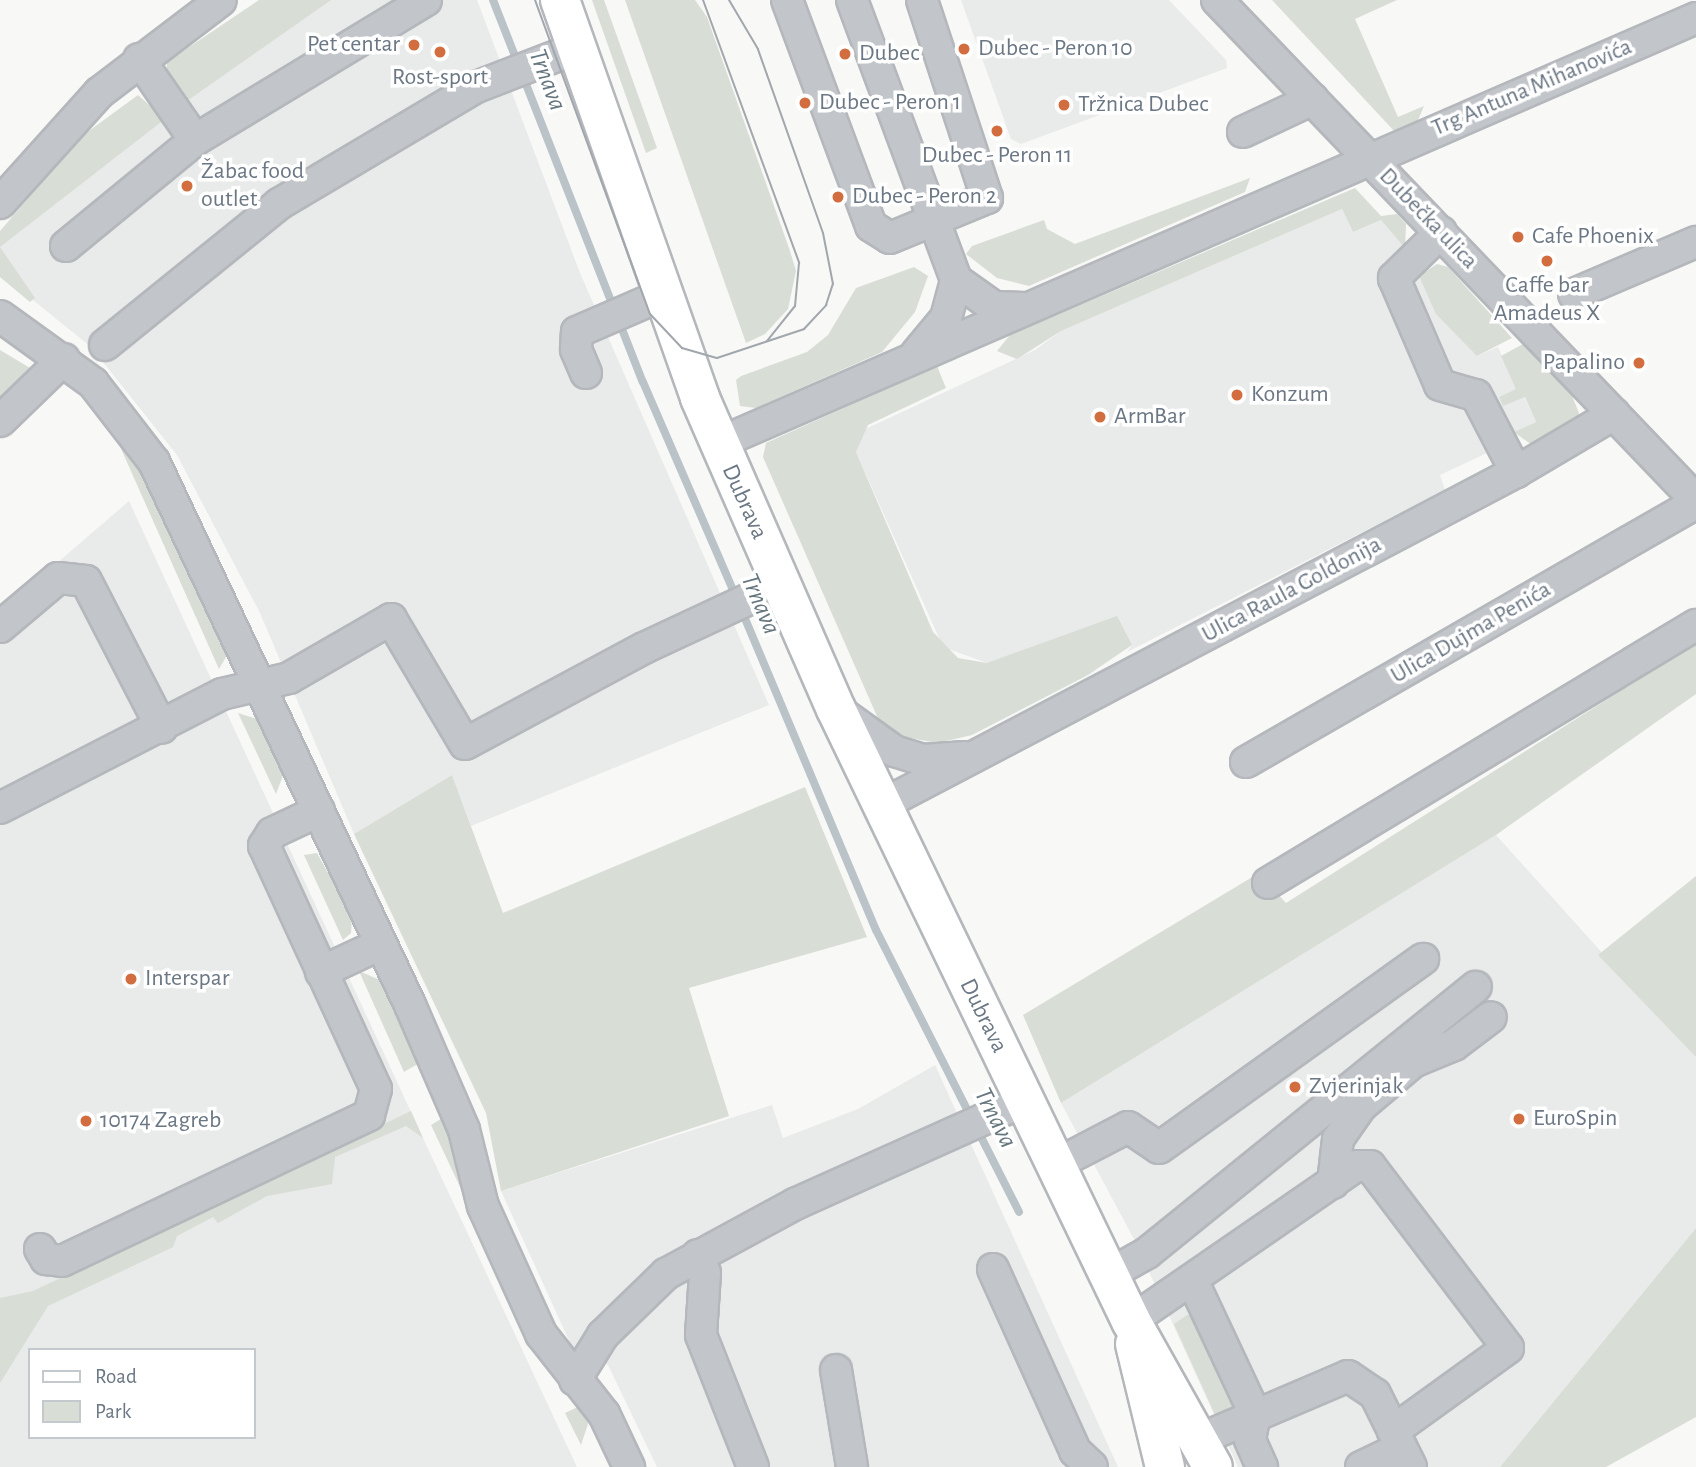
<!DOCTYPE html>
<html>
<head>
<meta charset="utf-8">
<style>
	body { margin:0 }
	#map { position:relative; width:1696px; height:1467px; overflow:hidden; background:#f8f8f6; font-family:"Alegreya Sans",sans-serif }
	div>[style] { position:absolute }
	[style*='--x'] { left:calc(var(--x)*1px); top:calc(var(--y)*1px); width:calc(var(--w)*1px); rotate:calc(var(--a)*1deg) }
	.built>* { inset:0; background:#e9eaea }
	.green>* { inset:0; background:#d8ddd6 }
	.stream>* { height:8px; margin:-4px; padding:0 4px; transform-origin:4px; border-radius:4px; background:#bac3c8 }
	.roads { filter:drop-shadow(2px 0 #b4b7bb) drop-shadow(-2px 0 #b4b7bb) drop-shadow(0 2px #b4b7bb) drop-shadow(0 -2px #b4b7bb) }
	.minor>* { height:30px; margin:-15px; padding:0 15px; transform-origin:15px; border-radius:15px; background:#c2c5c9 }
	.major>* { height:38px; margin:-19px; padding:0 19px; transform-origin:19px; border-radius:19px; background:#fff }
	.tram>* { height:2px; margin:-1px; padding:0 1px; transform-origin:1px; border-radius:1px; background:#a2a7ad }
	.dots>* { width:19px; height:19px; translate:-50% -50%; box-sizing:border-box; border:4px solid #fff; border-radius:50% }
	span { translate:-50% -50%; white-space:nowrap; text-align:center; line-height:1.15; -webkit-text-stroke:7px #fff; paint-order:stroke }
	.poi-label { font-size:24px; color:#6b7784 }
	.right { translate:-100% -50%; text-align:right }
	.left { translate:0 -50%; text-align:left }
	.street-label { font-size:24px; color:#6b7784 }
	.water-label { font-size:26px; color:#67777f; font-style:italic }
	.legend { position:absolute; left:28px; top:1348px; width:228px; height:91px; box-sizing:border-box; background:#fff; border:2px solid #c4c9ce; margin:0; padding:9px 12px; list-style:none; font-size:21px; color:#6b7784 }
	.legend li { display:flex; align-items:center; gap:14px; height:35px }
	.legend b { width:35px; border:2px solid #c4c9ce }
</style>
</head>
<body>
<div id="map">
	<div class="built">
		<div style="clip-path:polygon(316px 0,477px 0,580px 273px,769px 705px,471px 826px,452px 775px,354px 834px,260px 613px,177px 455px,91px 347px,28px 296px,0 254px,0 245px)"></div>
		<div style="clip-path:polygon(961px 0,1169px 0,1226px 60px,1227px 68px,1021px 144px,1011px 139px)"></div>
		<div style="clip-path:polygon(1342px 209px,1353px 232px,1381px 220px,1425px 270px,1419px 277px,1477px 356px,1498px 347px,1517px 389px,1499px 397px,1503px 405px,1524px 396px,1536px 422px,1514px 432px,1517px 439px,1440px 475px,1445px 490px,1127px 652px,1132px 645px,987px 663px,943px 647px,856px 452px,861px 431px,1035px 350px,1061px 331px)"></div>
		<div style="clip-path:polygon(evenodd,129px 501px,423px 1138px,577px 1467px,0 1467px,0 612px,129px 501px,30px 1350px,254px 1350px,254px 1437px,30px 1437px,30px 1350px)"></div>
		<div style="clip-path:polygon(1496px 835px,1696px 1057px,1696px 1228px,1500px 1467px,1238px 1467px,1135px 1241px,1061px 1103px)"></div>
		<div style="clip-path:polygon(935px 1065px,1118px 1467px,657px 1467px,608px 1365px,571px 1345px,501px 1191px,772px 1105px,783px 1138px,858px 1109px)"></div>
	</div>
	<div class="green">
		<div style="clip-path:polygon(259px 0,331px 0,187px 101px,179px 96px,166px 79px,167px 62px)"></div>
		<div style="clip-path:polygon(592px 0,604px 0,657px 148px,646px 153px)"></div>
		<div style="clip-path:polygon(625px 0,695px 0,707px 17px,790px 251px,796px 271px,788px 309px,765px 334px,746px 343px)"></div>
		<div style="clip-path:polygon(1272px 0,1397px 0,1355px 19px,1398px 117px,1424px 106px,1416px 125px,1396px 133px)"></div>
		<div style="clip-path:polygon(138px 95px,165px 119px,0 247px,35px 298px,30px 302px,0 277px,0 231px,82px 136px)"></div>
		<div style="clip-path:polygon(1250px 178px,1245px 192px,1029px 286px,997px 278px,966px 254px,972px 246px,1044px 220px,1047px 229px,1075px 244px)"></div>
		<div style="clip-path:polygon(1355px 188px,1381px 216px,1397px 214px,1406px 224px,1405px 248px,1381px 220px,1353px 232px,1342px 209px,1061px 331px,1017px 359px,997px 351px,1010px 335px)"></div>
		<div style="clip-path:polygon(1437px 264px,1448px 267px,1512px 338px,1477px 356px,1436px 314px,1419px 276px)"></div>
		<div style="clip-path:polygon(914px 267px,928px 276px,915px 312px,882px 352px,756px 408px,740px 406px,736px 380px,741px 376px,807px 352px,828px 335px,856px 288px)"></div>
		<div style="clip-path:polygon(1523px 344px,1572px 396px,1579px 413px,1576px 423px,1536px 448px,1514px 432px,1536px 422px,1525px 397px,1503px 406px,1499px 397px,1516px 389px,1501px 356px)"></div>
		<div style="clip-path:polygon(0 350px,40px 374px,0 409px)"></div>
		<div style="clip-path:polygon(937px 366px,946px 388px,868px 425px,856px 452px,933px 632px,958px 658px,987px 663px,1117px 616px,1132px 645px,1088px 675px,972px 735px,938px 743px,898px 736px,880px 723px,763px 457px,766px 443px)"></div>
		<div style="clip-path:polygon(89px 403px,149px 480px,230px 650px,219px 669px,118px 442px)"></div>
		<div style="clip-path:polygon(1696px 643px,1696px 694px,1496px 835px,1061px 1103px,1023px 1015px,1259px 873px,1286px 903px)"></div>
		<div style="clip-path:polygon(238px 713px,260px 720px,285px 770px,276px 794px)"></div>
		<div style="clip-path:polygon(452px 775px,503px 913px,805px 787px,867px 937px,689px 988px,729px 1116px,501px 1191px,486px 1113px,354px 834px)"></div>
		<div style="clip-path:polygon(317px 853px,352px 916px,351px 933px,343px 940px,304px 855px)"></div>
		<div style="clip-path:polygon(1696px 876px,1696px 1057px,1598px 955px)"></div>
		<div style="clip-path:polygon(359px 971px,382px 981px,421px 1062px,404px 1072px)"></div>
		<div style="clip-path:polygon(411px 1111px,423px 1138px,406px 1126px,335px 1157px,332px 1184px,267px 1196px,218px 1223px,213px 1217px,177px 1236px,173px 1247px,48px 1306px,0 1383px,0 1298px,33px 1291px)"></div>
		<div style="clip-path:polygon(446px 1116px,469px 1206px,431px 1125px)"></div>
		<div style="clip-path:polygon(1696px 1228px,1696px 1417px,1606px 1467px,1500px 1467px)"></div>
		<div style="clip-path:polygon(1187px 1315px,1193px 1315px,1237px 1405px,1234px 1412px,1216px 1417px,1174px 1324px)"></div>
		<div style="clip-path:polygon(580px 1406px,589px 1421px,581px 1445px,565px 1413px)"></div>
	</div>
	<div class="stream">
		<div style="--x:493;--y:0;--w:410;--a:68.6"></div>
		<div style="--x:643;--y:382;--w:234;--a:66.6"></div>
		<div style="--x:741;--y:609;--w:348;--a:67.2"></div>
		<div style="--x:876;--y:930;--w:316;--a:63.1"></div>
	</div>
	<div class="roads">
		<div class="minor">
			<div style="--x:787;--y:0;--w:241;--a:69.6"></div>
			<div style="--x:871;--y:226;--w:22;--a:32"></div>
			<div style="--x:890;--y:238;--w:105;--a:-22.4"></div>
			<div style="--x:987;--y:198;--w:208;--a:-108.2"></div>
			<div style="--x:852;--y:0;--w:299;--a:69.6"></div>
			<div style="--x:956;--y:280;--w:47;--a:35.4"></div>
			<div style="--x:994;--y:307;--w:31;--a:2"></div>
			<div style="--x:1217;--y:0;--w:692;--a:46.23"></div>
			<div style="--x:139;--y:59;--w:98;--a:55.3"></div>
			<div style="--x:1243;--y:132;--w:77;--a:-25.2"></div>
			<div style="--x:0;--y:203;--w:148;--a:-48"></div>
			<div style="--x:99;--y:93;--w:153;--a:-37.3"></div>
			<div style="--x:1441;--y:232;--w:66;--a:135.6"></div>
			<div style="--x:1394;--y:278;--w:116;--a:66.7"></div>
			<div style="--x:1440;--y:385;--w:37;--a:16"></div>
			<div style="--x:1476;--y:395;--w:87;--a:62.5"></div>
			<div style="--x:66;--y:246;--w:167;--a:-39.4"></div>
			<div style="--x:195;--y:140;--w:270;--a:-31.2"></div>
			<div style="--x:1574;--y:294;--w:133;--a:-23.1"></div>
			<div style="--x:0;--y:316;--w:115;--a:35.8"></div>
			<div style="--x:93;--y:383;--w:100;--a:52.3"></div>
			<div style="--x:154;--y:462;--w:600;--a:64.76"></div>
			<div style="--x:410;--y:1005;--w:136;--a:66.6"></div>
			<div style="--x:464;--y:1130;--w:78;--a:76"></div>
			<div style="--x:483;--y:1206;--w:141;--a:65.6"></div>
			<div style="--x:541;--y:1334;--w:102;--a:51.8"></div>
			<div style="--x:604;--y:1414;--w:59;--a:64.7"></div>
			<div style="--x:105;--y:345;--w:224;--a:-39"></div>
			<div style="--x:279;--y:204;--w:229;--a:-30.7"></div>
			<div style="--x:476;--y:87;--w:108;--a:-21.1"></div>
			<div style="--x:916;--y:354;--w:47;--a:-50.2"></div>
			<div style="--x:946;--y:318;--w:39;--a:-75"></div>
			<div style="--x:586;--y:373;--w:26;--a:-113"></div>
			<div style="--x:576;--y:349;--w:17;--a:-87"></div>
			<div style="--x:577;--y:332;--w:93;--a:-23.5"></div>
			<div style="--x:0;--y:421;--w:89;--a:-44.1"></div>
			<div style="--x:719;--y:443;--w:1065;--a:-23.51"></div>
			<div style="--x:0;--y:627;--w:76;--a:-40.2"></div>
			<div style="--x:58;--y:578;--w:28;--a:6"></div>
			<div style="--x:86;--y:581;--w:165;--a:62.7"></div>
			<div style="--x:840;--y:712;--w:67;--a:35.8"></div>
			<div style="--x:894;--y:751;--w:30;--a:17"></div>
			<div style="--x:923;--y:760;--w:42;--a:-4.1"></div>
			<div style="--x:1246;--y:762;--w:519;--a:-29.92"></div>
			<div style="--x:882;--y:805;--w:716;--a:-27.71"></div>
			<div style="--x:1516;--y:472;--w:114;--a:-30.6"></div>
			<div style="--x:0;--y:808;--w:250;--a:-27.2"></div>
			<div style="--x:222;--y:694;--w:69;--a:-13.4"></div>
			<div style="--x:289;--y:678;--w:118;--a:-30"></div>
			<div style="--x:391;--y:619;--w:145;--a:59.4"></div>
			<div style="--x:465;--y:744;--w:203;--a:-28.2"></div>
			<div style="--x:644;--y:648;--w:151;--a:-25"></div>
			<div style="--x:1268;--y:883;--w:500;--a:-31.1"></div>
			<div style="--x:321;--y:972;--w:66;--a:-25"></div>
			<div style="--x:1055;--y:1165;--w:82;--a:-27.5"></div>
			<div style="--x:1128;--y:1127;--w:37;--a:34"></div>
			<div style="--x:1159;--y:1148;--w:325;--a:-35.6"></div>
			<div style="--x:1333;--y:1183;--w:44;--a:-83.5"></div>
			<div style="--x:1338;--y:1139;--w:40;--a:-55.1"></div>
			<div style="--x:1361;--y:1106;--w:68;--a:-40.2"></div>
			<div style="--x:1413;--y:1062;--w:44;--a:-22.5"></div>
			<div style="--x:1454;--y:1045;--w:46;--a:-37.1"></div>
			<div style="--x:40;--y:1249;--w:12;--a:59"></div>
			<div style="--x:46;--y:1259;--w:16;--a:7"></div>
			<div style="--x:62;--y:1261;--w:340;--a:-25.4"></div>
			<div style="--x:369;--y:1115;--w:27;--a:-75"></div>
			<div style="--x:376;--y:1089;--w:268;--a:-114.7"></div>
			<div style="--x:264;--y:846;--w:15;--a:-58"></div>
			<div style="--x:272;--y:833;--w:52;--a:-25.1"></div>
			<div style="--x:698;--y:1255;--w:19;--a:69"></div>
			<div style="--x:705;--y:1273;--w:62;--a:93.7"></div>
			<div style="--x:701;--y:1335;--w:142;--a:68.5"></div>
			<div style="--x:993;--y:1269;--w:200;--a:65.7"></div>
			<div style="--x:1075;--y:1451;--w:23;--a:43"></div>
			<div style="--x:1108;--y:1275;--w:45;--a:-29.4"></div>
			<div style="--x:1147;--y:1253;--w:423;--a:-39"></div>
			<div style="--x:1194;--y:1284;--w:144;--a:64.9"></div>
			<div style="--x:1255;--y:1414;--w:26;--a:101"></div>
			<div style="--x:1250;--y:1440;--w:30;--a:66"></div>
			<div style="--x:1131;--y:1321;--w:273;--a:-34.6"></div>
			<div style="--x:1356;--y:1166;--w:14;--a:0"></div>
			<div style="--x:1370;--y:1166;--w:228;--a:52.8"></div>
			<div style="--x:1508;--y:1348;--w:142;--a:144.2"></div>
			<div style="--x:836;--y:1370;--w:98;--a:80.6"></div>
			<div style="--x:575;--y:1380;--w:53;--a:-58.1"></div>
			<div style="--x:603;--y:1335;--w:88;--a:-44.1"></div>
			<div style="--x:666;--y:1274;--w:147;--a:-28.5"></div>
			<div style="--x:795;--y:1204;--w:251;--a:-24.2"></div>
			<div style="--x:1196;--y:1432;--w:14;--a:12"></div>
			<div style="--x:1210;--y:1435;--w:150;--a:-23.1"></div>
			<div style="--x:1348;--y:1376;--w:32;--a:34"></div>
			<div style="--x:1375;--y:1394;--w:81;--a:63.7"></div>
			<div style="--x:1361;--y:1467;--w:44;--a:-25.4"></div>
		</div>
		<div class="major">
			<div style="--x:560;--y:0;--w:422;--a:70.6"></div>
			<div style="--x:700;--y:398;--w:339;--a:66.4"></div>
			<div style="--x:836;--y:709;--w:679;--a:64.26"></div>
			<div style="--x:1131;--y:1321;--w:167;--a:60.7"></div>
			<div style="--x:1135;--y:1344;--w:127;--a:76.3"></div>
		</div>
	</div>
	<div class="tram">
		<div style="--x:535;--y:0;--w:334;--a:69.9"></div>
		<div style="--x:650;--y:314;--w:47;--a:46.7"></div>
		<div style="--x:682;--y:348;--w:36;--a:16"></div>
		<div style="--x:717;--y:358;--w:92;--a:-18.4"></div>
		<div style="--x:804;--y:329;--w:33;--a:-47"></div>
		<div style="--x:826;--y:305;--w:22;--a:-72"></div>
		<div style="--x:833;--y:284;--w:52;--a:-101.1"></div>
		<div style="--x:823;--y:233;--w:195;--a:-109.5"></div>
		<div style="--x:758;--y:49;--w:57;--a:-120.6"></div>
		<div style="--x:703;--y:0;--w:280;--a:69.9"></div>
		<div style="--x:799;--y:263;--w:43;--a:95.3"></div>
		<div style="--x:795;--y:306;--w:45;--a:128.7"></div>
	</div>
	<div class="dots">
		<div style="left:414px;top:45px;background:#d16d3e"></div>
		<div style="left:964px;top:49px;background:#d16d3e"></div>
		<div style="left:440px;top:52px;background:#d16d3e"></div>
		<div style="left:845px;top:54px;background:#d16d3e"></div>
		<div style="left:805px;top:103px;background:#d16d3e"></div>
		<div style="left:1064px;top:105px;background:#d16d3e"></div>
		<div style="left:997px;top:131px;background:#d16d3e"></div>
		<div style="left:187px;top:186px;background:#d16d3e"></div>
		<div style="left:838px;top:197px;background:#d16d3e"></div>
		<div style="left:1518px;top:237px;background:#d16d3e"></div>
		<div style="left:1547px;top:261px;background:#d16d3e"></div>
		<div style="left:1639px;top:363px;background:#d16d3e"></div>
		<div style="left:1237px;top:395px;background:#d16d3e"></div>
		<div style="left:1100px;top:417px;background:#d16d3e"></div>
		<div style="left:131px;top:979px;background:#d16d3e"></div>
		<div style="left:1295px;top:1087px;background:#d16d3e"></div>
		<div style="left:1519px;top:1119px;background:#d16d3e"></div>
		<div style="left:86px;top:1121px;background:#d16d3e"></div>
	</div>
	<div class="poi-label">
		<span class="right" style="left:400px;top:45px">Pet centar</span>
		<span class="left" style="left:978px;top:49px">Dubec - Peron 10</span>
		<span class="left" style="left:859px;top:54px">Dubec</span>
		<span style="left:440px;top:78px">Rost-sport</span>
		<span class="left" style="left:819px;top:103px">Dubec - Peron 1</span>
		<span class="left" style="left:1078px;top:105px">Tržnica Dubec</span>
		<span style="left:997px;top:156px">Dubec - Peron 11</span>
		<span class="left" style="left:201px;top:186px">Žabac food<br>outlet</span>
		<span class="left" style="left:852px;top:197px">Dubec - Peron 2</span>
		<span class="left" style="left:1532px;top:237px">Cafe Phoenix</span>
		<span style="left:1547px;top:300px">Caffe bar<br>Amadeus X</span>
		<span class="right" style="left:1625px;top:363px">Papalino</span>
		<span class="left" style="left:1251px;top:395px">Konzum</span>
		<span class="left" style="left:1114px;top:417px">ArmBar</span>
		<span class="left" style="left:145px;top:979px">Interspar</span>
		<span class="left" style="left:1309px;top:1087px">Zvjerinjak</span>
		<span class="left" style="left:1533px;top:1119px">EuroSpin</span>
		<span class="left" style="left:100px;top:1121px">10174 Zagreb</span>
	</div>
	<div class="street-label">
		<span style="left:1532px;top:88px;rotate:-23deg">Trg Antuna Mihanovića</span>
		<span style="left:1428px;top:219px;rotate:46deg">Dubečka ulica</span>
		<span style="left:744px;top:502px;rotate:66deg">Dubrava</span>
		<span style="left:1292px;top:590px;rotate:-28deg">Ulica Raula Goldonija</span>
		<span style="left:1471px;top:633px;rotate:-30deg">Ulica Dujma Penića</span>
		<span style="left:983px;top:1016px;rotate:64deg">Dubrava</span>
	</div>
	<div class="water-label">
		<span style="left:547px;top:80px;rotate:69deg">Trnava</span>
		<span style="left:760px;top:604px;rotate:67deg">Trnava</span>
		<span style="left:995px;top:1118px;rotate:63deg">Trnava</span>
	</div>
	<ul class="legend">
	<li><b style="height:9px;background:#fff"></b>Road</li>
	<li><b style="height:19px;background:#d8ddd6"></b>Park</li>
	</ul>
</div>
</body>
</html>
